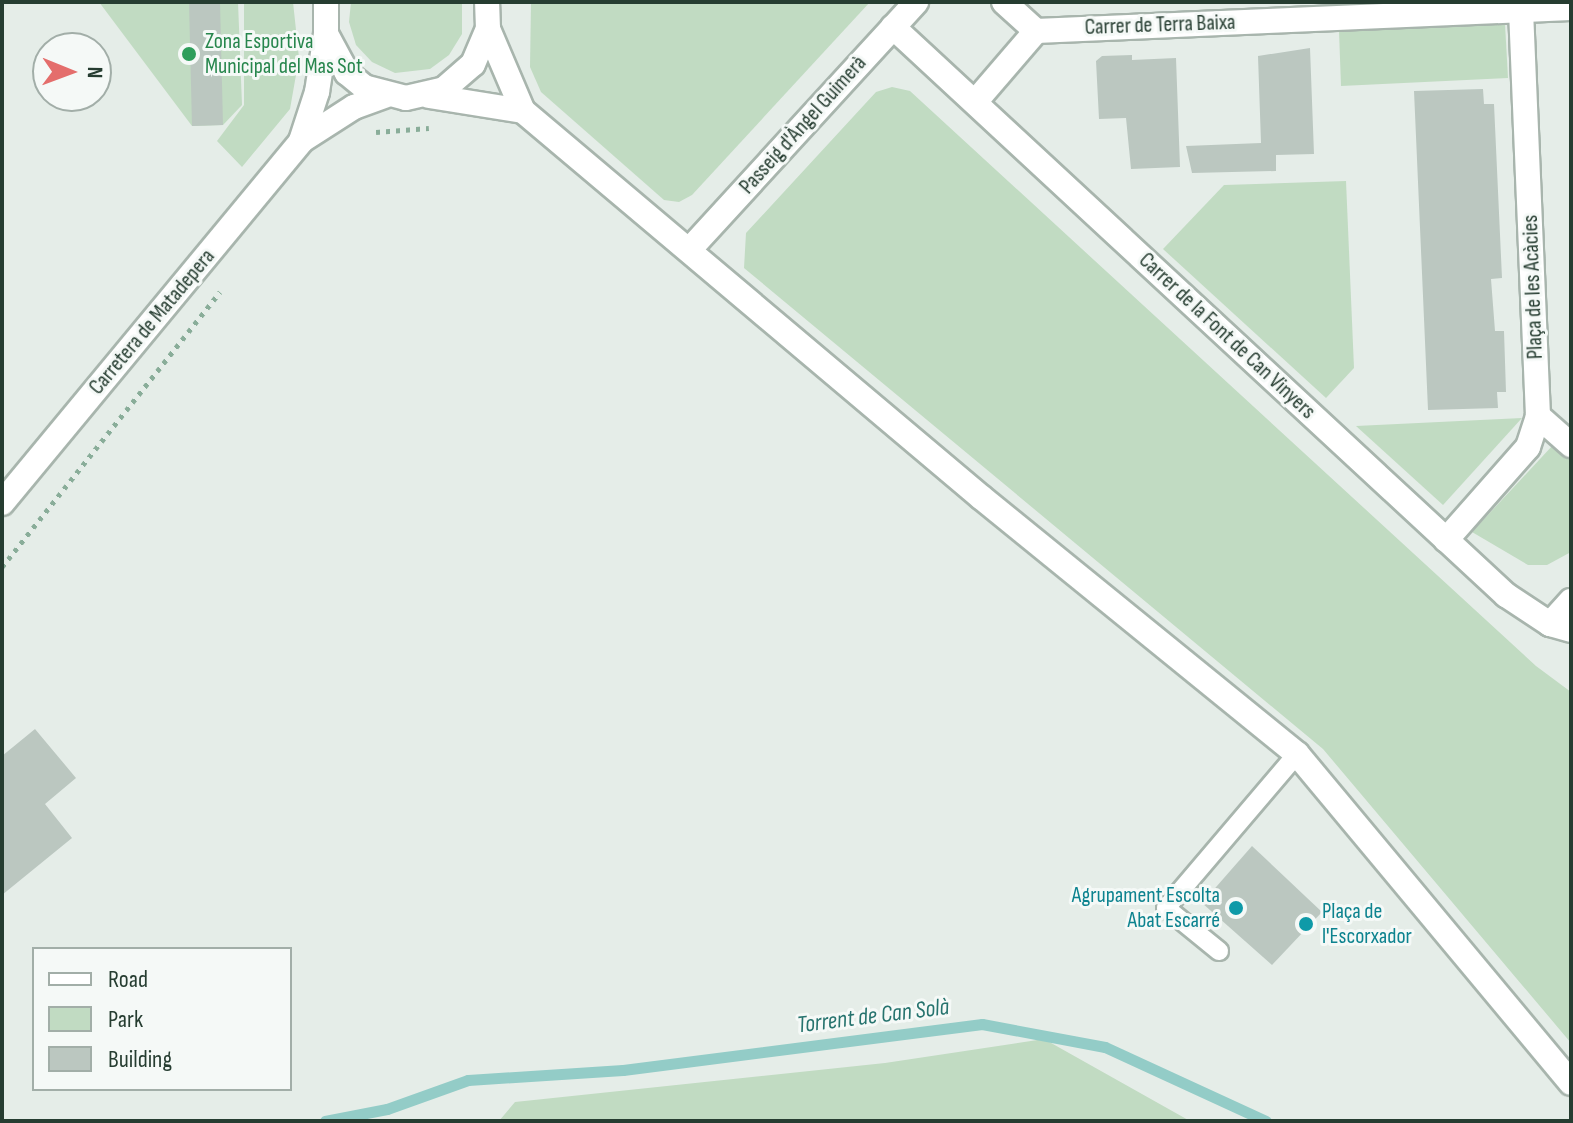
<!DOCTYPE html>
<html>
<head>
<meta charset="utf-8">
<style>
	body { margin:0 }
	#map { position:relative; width:1573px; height:1123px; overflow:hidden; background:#e5ede8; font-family:"Sofia Sans Condensed",sans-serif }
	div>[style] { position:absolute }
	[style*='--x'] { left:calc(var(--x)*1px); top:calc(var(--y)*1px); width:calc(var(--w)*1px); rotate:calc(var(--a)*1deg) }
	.green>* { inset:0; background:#c1dbc2 }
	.stream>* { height:11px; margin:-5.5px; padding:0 5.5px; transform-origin:5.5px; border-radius:5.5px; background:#93ccc7 }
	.building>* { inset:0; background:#bbc7c0 }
	.path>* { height:5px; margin-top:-2.5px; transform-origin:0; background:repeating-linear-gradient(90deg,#89ad99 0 4px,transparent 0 10px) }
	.roads { filter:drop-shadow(2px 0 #a8b5ad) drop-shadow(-2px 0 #a8b5ad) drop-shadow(0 2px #a8b5ad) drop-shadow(0 -2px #a8b5ad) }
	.service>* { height:18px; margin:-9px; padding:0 9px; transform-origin:9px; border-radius:9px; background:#fff }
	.pedestrian>* { height:24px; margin:-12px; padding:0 12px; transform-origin:12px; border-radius:12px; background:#fff }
	.minor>* { height:24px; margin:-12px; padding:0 12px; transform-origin:12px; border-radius:12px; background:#fff }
	.tertiary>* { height:24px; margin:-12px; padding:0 12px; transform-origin:12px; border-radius:12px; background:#fff }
	.dots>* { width:22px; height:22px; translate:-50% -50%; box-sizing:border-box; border:4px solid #f5f9f7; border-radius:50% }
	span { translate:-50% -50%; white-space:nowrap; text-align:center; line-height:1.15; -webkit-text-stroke:6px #f5f9f7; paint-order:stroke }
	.street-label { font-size:22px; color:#263d31 }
	.leisure-label { font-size:22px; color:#27864d }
	.left { translate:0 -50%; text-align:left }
	.culture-label { font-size:22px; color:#0d838f }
	.right { translate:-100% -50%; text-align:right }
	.water-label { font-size:24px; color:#26736e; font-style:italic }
	.frame { position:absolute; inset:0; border:4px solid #263d31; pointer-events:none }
	.legend { position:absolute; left:32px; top:947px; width:260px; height:144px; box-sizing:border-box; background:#f5f9f7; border:2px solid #a2aea8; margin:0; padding:10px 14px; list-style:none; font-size:24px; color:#263d31 }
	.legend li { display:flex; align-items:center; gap:16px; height:40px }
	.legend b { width:40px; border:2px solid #a2aea8 }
	.north { position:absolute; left:32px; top:32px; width:80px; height:80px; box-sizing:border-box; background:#f5f9f7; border:2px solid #a2aea8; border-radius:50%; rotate:91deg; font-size:22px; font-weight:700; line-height:32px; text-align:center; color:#263d31 }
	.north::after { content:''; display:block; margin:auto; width:28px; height:36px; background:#e46e6c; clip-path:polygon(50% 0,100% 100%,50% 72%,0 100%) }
</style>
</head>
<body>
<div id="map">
	<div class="green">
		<div style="clip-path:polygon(99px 2px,238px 2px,242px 105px,223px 125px,192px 126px)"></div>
		<div style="clip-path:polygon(244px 2px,293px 2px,299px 58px,290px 109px,242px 167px,217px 141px,244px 105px)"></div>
		<div style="clip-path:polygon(351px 2px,462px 2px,462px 34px,449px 55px,430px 69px,395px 73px,372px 62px,356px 45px,349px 22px)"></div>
		<div style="clip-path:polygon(531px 2px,870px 2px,692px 195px,679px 202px,664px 200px,541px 92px,530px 67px)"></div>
		<div style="clip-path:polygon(1505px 24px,1508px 78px,1341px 86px,1339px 31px)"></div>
		<div style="clip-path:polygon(892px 87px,910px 91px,1536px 666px,1571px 692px,1571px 1043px,1323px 749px,744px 268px,746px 233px,876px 92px)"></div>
		<div style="clip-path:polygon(1346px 181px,1354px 368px,1326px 398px,1163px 249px,1224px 185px)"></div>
		<div style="clip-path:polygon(1522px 418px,1443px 505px,1356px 426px)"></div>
		<div style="clip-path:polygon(1571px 435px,1571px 552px,1547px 565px,1528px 565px,1472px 532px,1553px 445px)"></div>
		<div style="clip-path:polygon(1044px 1039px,1190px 1121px,499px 1121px,515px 1102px,885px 1063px)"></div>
	</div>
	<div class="stream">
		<div style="--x:325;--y:1121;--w:63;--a:-11"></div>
		<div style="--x:387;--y:1109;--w:86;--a:-19.7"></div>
		<div style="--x:468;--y:1080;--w:155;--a:-3.7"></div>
		<div style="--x:623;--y:1070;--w:362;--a:-7.3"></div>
		<div style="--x:982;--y:1024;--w:125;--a:10.6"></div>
		<div style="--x:1105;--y:1047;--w:177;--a:24.7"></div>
	</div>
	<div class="building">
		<div style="clip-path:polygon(189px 2px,220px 2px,223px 125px,192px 126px)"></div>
		<div style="clip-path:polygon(1310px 48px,1314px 154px,1276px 155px,1276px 171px,1192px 173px,1186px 146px,1261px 143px,1258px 56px)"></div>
		<div style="clip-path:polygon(1132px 55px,1132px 60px,1176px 58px,1180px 167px,1131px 169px,1126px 118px,1099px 119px,1096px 61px,1102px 56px)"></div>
		<div style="clip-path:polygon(1483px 89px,1484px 104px,1494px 104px,1502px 278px,1491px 279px,1495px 331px,1504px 331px,1506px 392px,1497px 392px,1498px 408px,1428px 410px,1414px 91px)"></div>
		<div style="clip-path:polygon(35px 729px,76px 778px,45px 804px,72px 838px,2px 895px,2px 756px)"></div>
		<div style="clip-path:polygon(1252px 846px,1322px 912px,1272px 965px,1202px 903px)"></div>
	</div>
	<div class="path">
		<div style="--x:376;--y:132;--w:53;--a:-4.3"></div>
		<div style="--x:2;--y:567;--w:351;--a:-51.6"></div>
	</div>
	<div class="roads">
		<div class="service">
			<div style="--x:1219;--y:951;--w:68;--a:-140.9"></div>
			<div style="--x:1166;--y:908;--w:202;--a:-49.6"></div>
		</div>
		<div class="pedestrian">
			<div style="--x:1004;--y:2;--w:43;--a:42.2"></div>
			<div style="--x:1036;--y:31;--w:535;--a:-2.46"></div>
			<div style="--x:975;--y:102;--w:94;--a:-49.3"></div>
			<div style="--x:1538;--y:416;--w:44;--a:41.3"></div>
		</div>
		<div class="minor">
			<div style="--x:326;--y:2;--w:32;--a:90"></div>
			<div style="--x:326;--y:34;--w:44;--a:61.7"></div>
			<div style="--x:347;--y:73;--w:22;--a:39"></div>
			<div style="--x:364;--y:87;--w:43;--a:14.7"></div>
			<div style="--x:406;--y:98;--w:39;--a:-13"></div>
			<div style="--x:444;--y:89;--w:38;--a:-41"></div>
			<div style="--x:473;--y:64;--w:38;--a:-67"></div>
			<div style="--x:488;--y:29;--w:27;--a:-92"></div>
			<div style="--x:893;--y:27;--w:836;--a:42.82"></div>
			<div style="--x:1506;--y:595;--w:53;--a:33.4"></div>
			<div style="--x:1550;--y:624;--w:22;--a:16"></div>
			<div style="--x:488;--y:29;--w:89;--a:66.9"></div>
			<div style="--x:429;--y:96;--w:95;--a:9.1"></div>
			<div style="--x:523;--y:111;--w:600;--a:40.14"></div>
			<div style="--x:982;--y:498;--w:406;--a:39.1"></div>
			<div style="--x:1297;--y:754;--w:428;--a:50.2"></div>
			<div style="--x:690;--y:249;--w:335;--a:-47.5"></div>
			<div style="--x:1446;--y:540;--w:124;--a:-48.6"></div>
			<div style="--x:1528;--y:447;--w:33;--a:-72"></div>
			<div style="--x:1538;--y:416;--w:414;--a:-92.4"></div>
			<div style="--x:1550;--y:624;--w:31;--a:-48"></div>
		</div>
		<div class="tertiary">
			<div style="--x:301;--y:141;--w:63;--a:-32.7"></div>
			<div style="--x:354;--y:107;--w:33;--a:-20"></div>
			<div style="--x:2;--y:503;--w:470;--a:-50.4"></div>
			<div style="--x:301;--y:141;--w:52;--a:-71.9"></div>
			<div style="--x:317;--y:92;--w:59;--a:-81.2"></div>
		</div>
	</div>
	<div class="dots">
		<div style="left:189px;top:54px;background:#2e9e5b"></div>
		<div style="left:1236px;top:908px;background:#0f9aa8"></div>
		<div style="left:1306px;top:924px;background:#0f9aa8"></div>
	</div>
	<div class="street-label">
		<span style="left:1160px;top:25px;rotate:-2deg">Carrer de Terra Baixa</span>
		<span style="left:803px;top:125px;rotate:-48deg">Passeig d'Àngel Guimerà</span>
		<span style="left:1533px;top:287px;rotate:-92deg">Plaça de les Acàcies</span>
		<span style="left:152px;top:322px;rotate:-50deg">Carretera de Matadepera</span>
		<span style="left:1227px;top:336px;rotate:43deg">Carrer de la Font de Can Vinyers</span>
	</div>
	<div class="leisure-label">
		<span class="left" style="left:205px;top:54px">Zona Esportiva<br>Municipal del Mas Sot</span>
	</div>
	<div class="culture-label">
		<span class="right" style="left:1220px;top:908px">Agrupament Escolta<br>Abat Escarré</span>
		<span class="left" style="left:1322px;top:924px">Plaça de<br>l'Escorxador</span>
	</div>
	<div class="water-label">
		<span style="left:873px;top:1016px;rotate:-7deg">Torrent de Can Solà</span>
	</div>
	<div class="frame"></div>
	<ul class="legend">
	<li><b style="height:10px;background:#fff"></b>Road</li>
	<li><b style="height:22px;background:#c1dbc2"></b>Park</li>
	<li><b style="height:22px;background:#bbc7c0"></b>Building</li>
	</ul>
	<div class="north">N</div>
</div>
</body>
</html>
